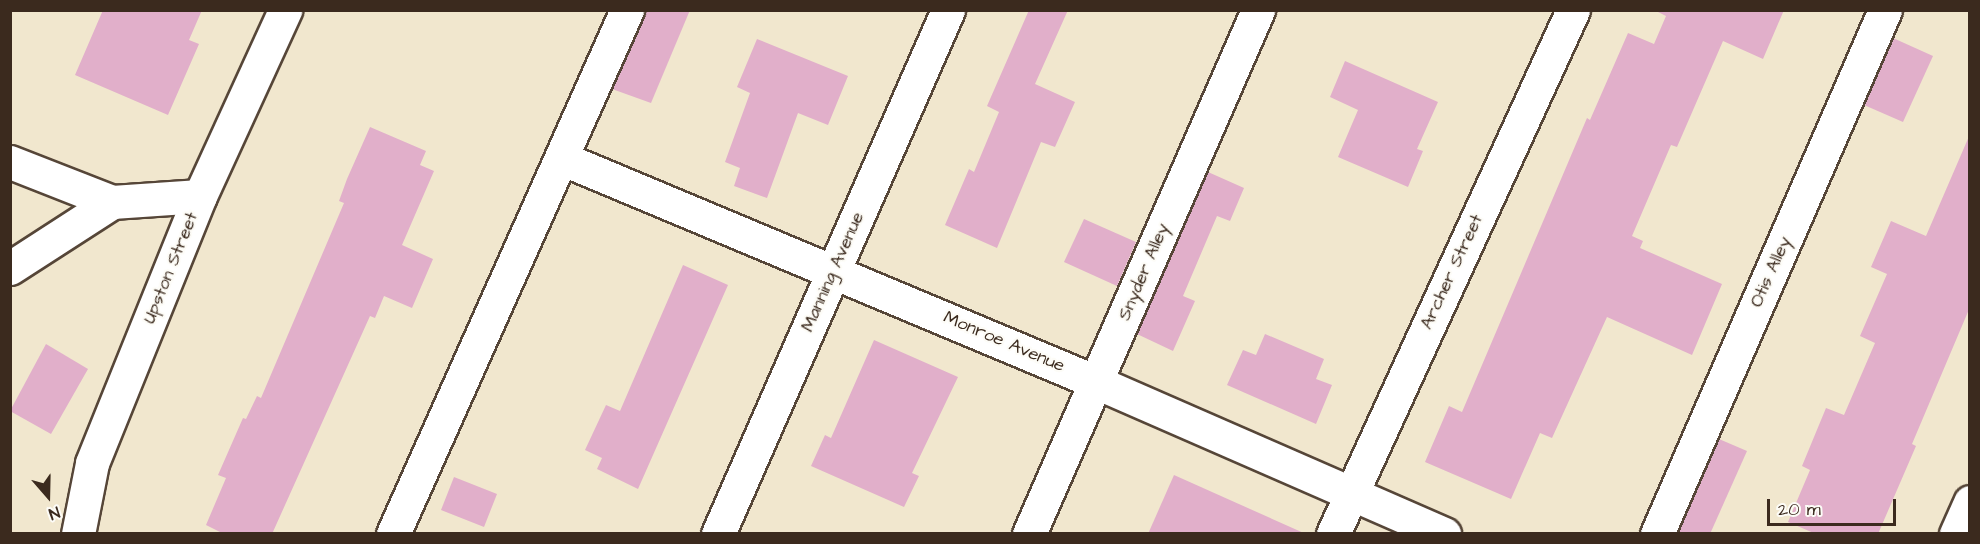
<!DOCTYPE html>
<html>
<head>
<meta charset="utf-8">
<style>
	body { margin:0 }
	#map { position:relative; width:1980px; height:544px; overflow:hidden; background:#f1e7ce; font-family:"Architects Daughter",sans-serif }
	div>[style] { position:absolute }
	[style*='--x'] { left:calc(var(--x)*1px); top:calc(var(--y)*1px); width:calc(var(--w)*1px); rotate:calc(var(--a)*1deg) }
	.building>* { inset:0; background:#e1afca }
	.roads { filter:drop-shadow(2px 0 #564638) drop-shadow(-2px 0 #564638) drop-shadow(0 2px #564638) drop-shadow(0 -2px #564638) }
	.minor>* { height:33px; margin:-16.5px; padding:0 16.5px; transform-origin:16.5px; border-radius:16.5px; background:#fff }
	span { translate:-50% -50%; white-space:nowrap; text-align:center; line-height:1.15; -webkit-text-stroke:4.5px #fdfcf7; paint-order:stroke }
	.street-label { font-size:18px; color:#3b2a1e }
	.frame { position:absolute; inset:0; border:12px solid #3b2a1e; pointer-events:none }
	.north { position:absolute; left:18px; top:466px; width:60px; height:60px; -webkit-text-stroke:4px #fdfcf7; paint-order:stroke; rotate:160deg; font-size:16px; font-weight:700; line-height:24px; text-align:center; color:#3b2a1e }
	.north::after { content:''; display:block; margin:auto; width:21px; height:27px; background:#3b2a1e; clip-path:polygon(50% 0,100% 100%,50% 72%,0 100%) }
	.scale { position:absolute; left:1767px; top:499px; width:129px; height:27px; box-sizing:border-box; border:3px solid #3b2a1e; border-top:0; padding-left:8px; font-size:18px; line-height:21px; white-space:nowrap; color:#3b2a1e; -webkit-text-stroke:4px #fdfcf7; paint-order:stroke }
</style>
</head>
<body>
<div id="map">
	<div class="building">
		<div style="clip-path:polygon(103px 10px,202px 10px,189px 40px,199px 44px,168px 115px,75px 75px)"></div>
		<div style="clip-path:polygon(645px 10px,690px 10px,651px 103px,612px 89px)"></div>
		<div style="clip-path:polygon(1029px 10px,1068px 10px,1035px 84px,1075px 102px,1055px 147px,1041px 142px,997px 248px,945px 225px,969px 169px,974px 172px,999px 112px,987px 106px)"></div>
		<div style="clip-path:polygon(1654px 10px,1784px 10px,1763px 59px,1723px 41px,1677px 147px,1671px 145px,1632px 236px,1643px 241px,1640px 248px,1722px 284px,1692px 355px,1607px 317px,1552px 438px,1540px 433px,1511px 499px,1425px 462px,1449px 406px,1462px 412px,1587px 118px,1590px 120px,1628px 33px,1654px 44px,1666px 16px)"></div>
		<div style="clip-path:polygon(1893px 38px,1933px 56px,1903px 122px,1864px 105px)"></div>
		<div style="clip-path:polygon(757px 39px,848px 76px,828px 125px,798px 113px,767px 198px,734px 186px,740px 168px,725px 162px,750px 93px,737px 87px)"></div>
		<div style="clip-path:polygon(1345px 61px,1438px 102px,1417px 149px,1423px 151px,1408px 187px,1338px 157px,1358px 110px,1330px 97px)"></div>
		<div style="clip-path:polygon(370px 127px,426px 151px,420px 165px,434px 171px,402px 245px,433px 259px,412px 308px,384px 296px,375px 318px,370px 316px,272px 534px,224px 534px,206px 525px,226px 478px,218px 475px,243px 418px,246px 419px,257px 396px,261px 398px,344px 203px,339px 201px,347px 179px)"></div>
		<div style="clip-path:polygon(1970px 134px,1970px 307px,1912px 444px,1916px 446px,1878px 534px,1816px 534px,1788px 522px,1810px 470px,1802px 466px,1826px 408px,1844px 415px,1875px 343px,1860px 336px,1887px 274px,1871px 267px,1891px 221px,1926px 236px)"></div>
		<div style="clip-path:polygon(1208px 172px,1244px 188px,1230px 221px,1217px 216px,1183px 296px,1195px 301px,1173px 351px,1137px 334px)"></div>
		<div style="clip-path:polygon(1084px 219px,1136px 242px,1117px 286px,1064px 262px)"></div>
		<div style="clip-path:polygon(683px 265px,728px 285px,638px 489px,597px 469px,602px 458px,585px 450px,606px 405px,620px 411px)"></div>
		<div style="clip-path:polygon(1265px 334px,1324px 359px,1316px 379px,1332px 385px,1316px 424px,1227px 385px,1243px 350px,1256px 355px)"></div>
		<div style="clip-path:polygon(874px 340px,958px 377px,912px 473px,919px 476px,904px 507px,811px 466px,825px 435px,831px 438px)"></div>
		<div style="clip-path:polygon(46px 344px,88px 369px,51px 434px,10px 411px)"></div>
		<div style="clip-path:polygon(1719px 439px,1747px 451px,1710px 534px,1678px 534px)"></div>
		<div style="clip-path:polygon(1174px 475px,1306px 534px,1148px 534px)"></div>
		<div style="clip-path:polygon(454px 477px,497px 494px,484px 527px,441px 510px)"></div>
	</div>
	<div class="roads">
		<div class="minor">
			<div style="--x:561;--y:158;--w:580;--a:22.72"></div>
			<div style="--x:1096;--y:382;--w:380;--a:23.6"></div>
			<div style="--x:10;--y:162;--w:110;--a:21.4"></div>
			<div style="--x:10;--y:268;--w:121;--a:-32.9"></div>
			<div style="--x:112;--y:202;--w:88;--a:-3.9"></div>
			<div style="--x:78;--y:534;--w:72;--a:-78.8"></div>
			<div style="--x:92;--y:463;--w:288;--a:-68"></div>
			<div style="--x:200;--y:196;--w:205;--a:-65.4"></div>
			<div style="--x:393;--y:534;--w:574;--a:-65.94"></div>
			<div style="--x:718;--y:534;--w:572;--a:-66.3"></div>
			<div style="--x:1029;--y:534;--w:572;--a:-66.39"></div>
			<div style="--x:1333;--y:534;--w:576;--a:-65.39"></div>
			<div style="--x:1657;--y:534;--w:571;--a:-66.49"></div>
			<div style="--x:1956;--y:534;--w:35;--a:-66"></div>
		</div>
	</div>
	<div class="street-label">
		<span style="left:171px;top:268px;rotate:-68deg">Upston Street</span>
		<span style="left:833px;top:272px;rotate:-66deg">Manning Avenue</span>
		<span style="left:1144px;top:272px;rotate:-67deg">Snyder Alley</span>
		<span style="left:1452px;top:272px;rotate:-65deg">Archer Street</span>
		<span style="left:1771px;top:272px;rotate:-66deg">Otis Alley</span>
		<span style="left:1004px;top:342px;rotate:23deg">Monroe Avenue</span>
	</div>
	<div class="frame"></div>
	<div class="north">N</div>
	<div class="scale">20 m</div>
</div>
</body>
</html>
